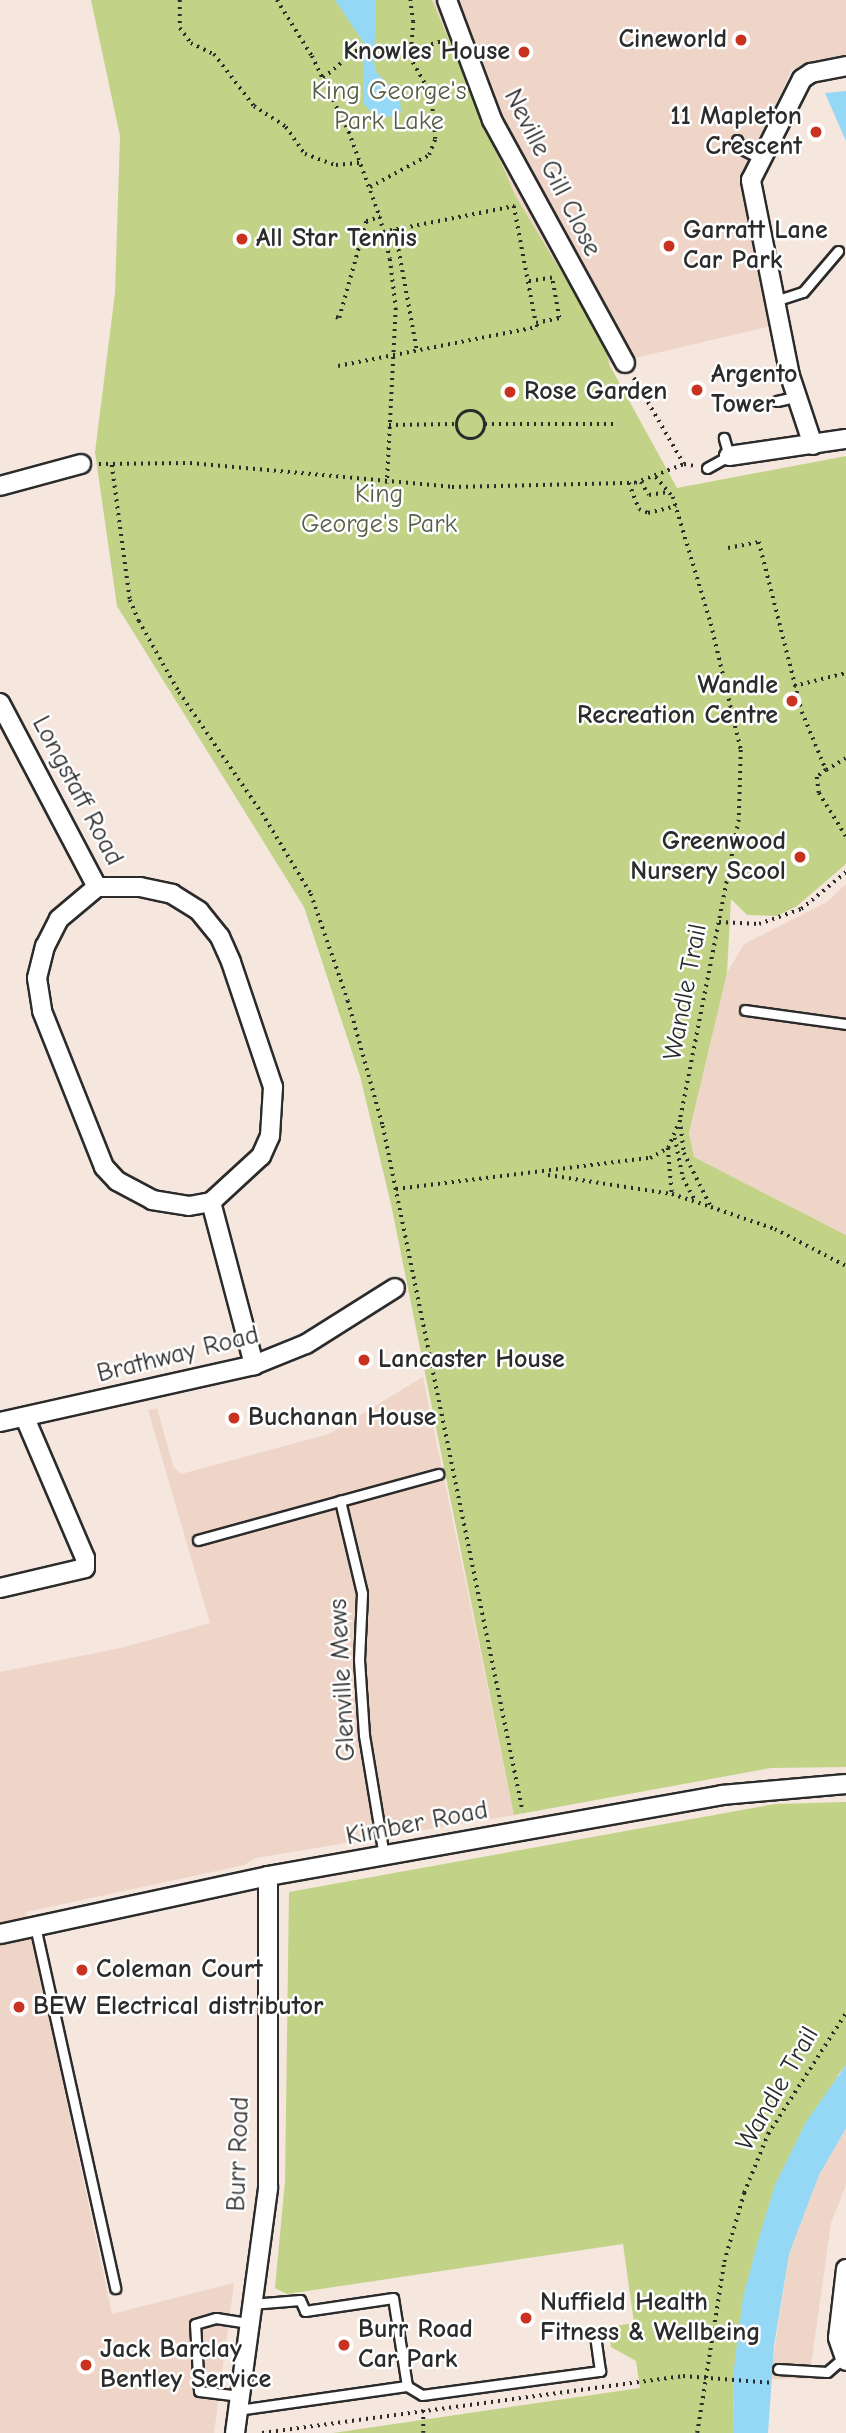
<!DOCTYPE html>
<html>
<head>
<meta charset="utf-8">
<style>
	body { margin:0 }
	#map { position:relative; width:846px; height:2433px; overflow:hidden; background:#f5e6de; font-family:"Comic Neue",sans-serif }
	div>[style] { position:absolute }
	[style*='--x'] { left:calc(var(--x)*1px); top:calc(var(--y)*1px); width:calc(var(--w)*1px); rotate:calc(var(--a)*1deg) }
	.built>* { inset:0; background:#eed5c7 }
	.green>* { inset:0; background:#c2d387 }
	.water>* { inset:0; background:#94d8f6 }
	.path>* { height:3.5px; margin-top:-1.75px; transform-origin:0; background:repeating-linear-gradient(90deg,#2b2b2b 0 2px,transparent 0 7px) }
	.path>.ring { margin:-1.75px; padding:0; box-sizing:content-box; background:none; border:3.5px solid #2b2b2b; border-radius:50% }
	.roads { filter:drop-shadow(2px 0 #2b2b2b) drop-shadow(-2px 0 #2b2b2b) drop-shadow(0 2px #2b2b2b) drop-shadow(0 -2px #2b2b2b) }
	.service>* { height:9px; margin:-4.5px; padding:0 4.5px; transform-origin:4.5px; border-radius:4.5px; background:#fff }
	.minor>* { height:18px; margin:-9px; padding:0 9px; transform-origin:9px; border-radius:9px; background:#fff }
	.dots>* { width:19px; height:19px; translate:-50% -50%; box-sizing:border-box; border:4px solid #fff; border-radius:50% }
	span { translate:-50% -50%; white-space:nowrap; text-align:center; line-height:1.15; -webkit-text-stroke:5px #fff; paint-order:stroke }
	.poi-label { font-size:26px; color:#2b2b2b; font-weight:700 }
	.right { translate:-100% -50%; text-align:right }
	.left { translate:0 -50%; text-align:left }
	.park-label { font-size:26px; color:#585d47 }
	.street-label { font-size:26px; color:#2b2b2b }
</style>
</head>
<body>
<div id="map">
	<div class="built">
		<div style="clip-path:polygon(432px 0,846px 0,846px 57px,792px 69px,745px 174px,743px 195px,771px 326px,609px 364px,606px 346px,515px 195px)"></div>
		<div style="clip-path:polygon(846px 884px,846px 1235px,694px 1157px,689px 1133px,727px 973px,744px 944px,827px 902px)"></div>
		<div style="clip-path:polygon(423px 1377px,514px 1815px,256px 1858px,244px 1865px,26px 1912px,112px 2314px,234px 2283px,214px 2433px,0 2433px,0 1672px,121px 1648px,210px 1623px,148px 1410px,157px 1408px,173px 1466px,181px 1474px,329px 1434px)"></div>
		<div style="clip-path:polygon(846px 2128px,846px 2185px,831px 2223px,809px 2379px,770px 2379px,789px 2254px,819px 2175px)"></div>
	</div>
	<div class="green">
		<div style="clip-path:polygon(91px 0,432px 0,515px 195px,606px 346px,609px 364px,677px 488px,846px 456px,846px 864px,797px 906px,777px 916px,747px 915px,731px 899px,727px 973px,689px 1133px,694px 1157px,846px 1235px,846px 1767px,771px 1768px,514px 1815px,391px 1204px,360px 1076px,304px 907px,117px 606px,95px 452px,115px 293px,120px 136px)"></div>
		<div style="clip-path:polygon(846px 1802px,846px 2065px,838px 2075px,733px 2376px,734px 2433px,333px 2433px,640px 2388px,636px 2361px,611px 2347px,608px 2327px,634px 2323px,623px 2244px,287px 2294px,275px 2288px,285px 2181px,289px 1892px,775px 1804px)"></div>
	</div>
	<div class="water">
		<div style="clip-path:polygon(335px 0,376px 0,374px 63px,376px 72px,400px 97px,401px 112px,396px 116px,376px 118px,363px 103px,363px 42px)"></div>
		<div style="clip-path:polygon(846px 91px,846px 141px,825px 93px)"></div>
		<div style="clip-path:polygon(846px 2065px,846px 2128px,819px 2175px,789px 2254px,774px 2346px,768px 2433px,734px 2433px,733px 2376px,743px 2298px,758px 2241px,775px 2185px,806px 2122px)"></div>
	</div>
	<div class="path">
		<div style="--x:180;--y:0;--w:28;--a:90"></div>
		<div style="--x:180;--y:28;--w:19;--a:54"></div>
		<div style="--x:191;--y:43;--w:25;--a:26"></div>
		<div style="--x:214;--y:54;--w:66;--a:52.4"></div>
		<div style="--x:254;--y:106;--w:38;--a:33"></div>
		<div style="--x:286;--y:127;--w:33;--a:55"></div>
		<div style="--x:305;--y:154;--w:33;--a:20"></div>
		<div style="--x:336;--y:165;--w:25;--a:-5"></div>
		<div style="--x:277;--y:0;--w:66;--a:58"></div>
		<div style="--x:312;--y:56;--w:85;--a:64"></div>
		<div style="--x:349;--y:132;--w:90;--a:70"></div>
		<div style="--x:380;--y:217;--w:43;--a:76.6"></div>
		<div style="--x:390;--y:259;--w:49;--a:83"></div>
		<div style="--x:396;--y:308;--w:176;--a:92.9"></div>
		<div style="--x:323;--y:78;--w:42;--a:-40.2"></div>
		<div style="--x:355;--y:51;--w:56;--a:-1"></div>
		<div style="--x:411;--y:50;--w:35;--a:-16"></div>
		<div style="--x:370;--y:187;--w:67;--a:-28.5"></div>
		<div style="--x:429;--y:155;--w:17;--a:-69"></div>
		<div style="--x:435;--y:139;--w:44;--a:-95.2"></div>
		<div style="--x:431;--y:95;--w:43;--a:-119.6"></div>
		<div style="--x:410;--y:58;--w:36;--a:-85"></div>
		<div style="--x:413;--y:22;--w:22;--a:-98"></div>
		<div style="--x:395;--y:229;--w:123;--a:79.7"></div>
		<div style="--x:383;--y:232;--w:134;--a:-11.2"></div>
		<div style="--x:514;--y:206;--w:119;--a:79.4"></div>
		<div style="--x:336;--y:317;--w:3;--a:18"></div>
		<div style="--x:339;--y:318;--w:101;--a:-74.4"></div>
		<div style="--x:366;--y:221;--w:15;--a:-16"></div>
		<div style="--x:338;--y:366;--w:203;--a:-11.1"></div>
		<div style="--x:537;--y:327;--w:4;--a:-104"></div>
		<div style="--x:536;--y:323;--w:24;--a:-12"></div>
		<div style="--x:559;--y:318;--w:41;--a:-99.9"></div>
		<div style="--x:552;--y:278;--w:24;--a:171"></div>
		<div style="--x:634;--y:378;--w:99;--a:59.8"></div>
		<div class="ring" style="left:457px;top:411px;width:24.5px;height:24.5px"></div>
		<div style="--x:485;--y:424;--w:128;--a:0"></div>
		<div style="--x:389;--y:425;--w:68;--a:-0.8"></div>
		<div style="--x:99;--y:464;--w:91;--a:-0.6"></div>
		<div style="--x:190;--y:463;--w:263;--a:5.2"></div>
		<div style="--x:452;--y:487;--w:183;--a:-1.3"></div>
		<div style="--x:635;--y:483;--w:53;--a:-21.2"></div>
		<div style="--x:684;--y:464;--w:10;--a:11"></div>
		<div style="--x:112;--y:465;--w:136;--a:82.4"></div>
		<div style="--x:130;--y:600;--w:23;--a:67"></div>
		<div style="--x:139;--y:621;--w:81;--a:60.6"></div>
		<div style="--x:179;--y:692;--w:147;--a:55.6"></div>
		<div style="--x:262;--y:813;--w:95;--a:58.8"></div>
		<div style="--x:311;--y:894;--w:113;--a:70.9"></div>
		<div style="--x:348;--y:1001;--w:130;--a:74.4"></div>
		<div style="--x:383;--y:1126;--w:700;--a:78.47"></div>
		<div style="--x:656;--y:477;--w:26;--a:50"></div>
		<div style="--x:673;--y:497;--w:133;--a:73.3"></div>
		<div style="--x:711;--y:624;--w:130;--a:76.6"></div>
		<div style="--x:741;--y:750;--w:70;--a:91.6"></div>
		<div style="--x:739;--y:820;--w:306;--a:101.1"></div>
		<div style="--x:680;--y:1120;--w:33;--a:83"></div>
		<div style="--x:684;--y:1153;--w:60;--a:63.4"></div>
		<div style="--x:711;--y:1207;--w:68;--a:19"></div>
		<div style="--x:775;--y:1229;--w:80;--a:27.5"></div>
		<div style="--x:641;--y:482;--w:15;--a:58"></div>
		<div style="--x:649;--y:495;--w:20;--a:-9"></div>
		<div style="--x:629;--y:483;--w:28;--a:69"></div>
		<div style="--x:639;--y:509;--w:10;--a:24"></div>
		<div style="--x:648;--y:513;--w:29;--a:-14"></div>
		<div style="--x:728;--y:548;--w:32;--a:-11"></div>
		<div style="--x:759;--y:542;--w:175;--a:75.8"></div>
		<div style="--x:802;--y:712;--w:63;--a:67.5"></div>
		<div style="--x:826;--y:770;--w:23;--a:-31"></div>
		<div style="--x:794;--y:686;--w:54;--a:-14"></div>
		<div style="--x:826;--y:770;--w:11;--a:142"></div>
		<div style="--x:817;--y:777;--w:16;--a:83"></div>
		<div style="--x:819;--y:793;--w:51;--a:57.9"></div>
		<div style="--x:719;--y:922;--w:40;--a:2.9"></div>
		<div style="--x:759;--y:924;--w:45;--a:-19.7"></div>
		<div style="--x:801;--y:909;--w:58;--a:-39.4"></div>
		<div style="--x:675;--y:1138;--w:41;--a:78.7"></div>
		<div style="--x:683;--y:1178;--w:24;--a:62"></div>
		<div style="--x:668;--y:1148;--w:46;--a:85"></div>
		<div style="--x:548;--y:1175;--w:125;--a:8.7"></div>
		<div style="--x:672;--y:1194;--w:41;--a:18.4"></div>
		<div style="--x:396;--y:1189;--w:256;--a:-7"></div>
		<div style="--x:650;--y:1158;--w:21;--a:-29"></div>
		<div style="--x:668;--y:1148;--w:28;--a:-67"></div>
		<div style="--x:262;--y:2433;--w:425;--a:-7.7"></div>
		<div style="--x:683;--y:2376;--w:91;--a:4.4"></div>
		<div style="--x:423;--y:2433;--w:23;--a:-90"></div>
		<div style="--x:697;--y:2433;--w:173;--a:-81"></div>
		<div style="--x:724;--y:2262;--w:72;--a:-73.8"></div>
		<div style="--x:744;--y:2193;--w:64;--a:-67.9"></div>
		<div style="--x:768;--y:2134;--w:144;--a:-57.2"></div>
	</div>
	<div class="roads">
		<div class="service">
			<div style="--x:737;--y:140;--w:9;--a:69"></div>
			<div style="--x:740;--y:148;--w:22;--a:27"></div>
			<div style="--x:775;--y:301;--w:29;--a:-18"></div>
			<div style="--x:803;--y:292;--w:54;--a:-49.5"></div>
			<div style="--x:777;--y:401;--w:22;--a:-13"></div>
			<div style="--x:707;--y:468;--w:25;--a:-29"></div>
			<div style="--x:729;--y:456;--w:19;--a:-106"></div>
			<div style="--x:745;--y:1010;--w:102;--a:7.9"></div>
			<div style="--x:198;--y:1540;--w:147;--a:-15.4"></div>
			<div style="--x:384;--y:1856;--w:123;--a:-99.4"></div>
			<div style="--x:364;--y:1735;--w:75;--a:-93.8"></div>
			<div style="--x:359;--y:1660;--w:67;--a:-87.4"></div>
			<div style="--x:362;--y:1593;--w:95;--a:-103.4"></div>
			<div style="--x:340;--y:1501;--w:102;--a:-15.4"></div>
			<div style="--x:35;--y:1926;--w:371;--a:77.5"></div>
			<div style="--x:778;--y:2369;--w:49;--a:3.5"></div>
			<div style="--x:827;--y:2372;--w:20;--a:-41"></div>
			<div style="--x:407;--y:2386;--w:17;--a:31"></div>
			<div style="--x:422;--y:2395;--w:180;--a:-7.7"></div>
			<div style="--x:600;--y:2371;--w:35;--a:-98"></div>
			<div style="--x:240;--y:2396;--w:41;--a:-173"></div>
			<div style="--x:199;--y:2391;--w:67;--a:-93.4"></div>
			<div style="--x:195;--y:2324;--w:22;--a:-16"></div>
			<div style="--x:216;--y:2318;--w:33;--a:9"></div>
			<div style="--x:238;--y:2410;--w:171;--a:-8.1"></div>
			<div style="--x:407;--y:2386;--w:89;--a:-99"></div>
			<div style="--x:393;--y:2298;--w:89;--a:171.6"></div>
			<div style="--x:305;--y:2311;--w:12;--a:-114"></div>
			<div style="--x:300;--y:2300;--w:49;--a:175.3"></div>
		</div>
		<div class="minor">
			<div style="--x:447;--y:0;--w:128;--a:69.4"></div>
			<div style="--x:492;--y:120;--w:277;--a:61.3"></div>
			<div style="--x:813;--y:445;--w:73;--a:-108.4"></div>
			<div style="--x:790;--y:376;--w:200;--a:-101.3"></div>
			<div style="--x:751;--y:180;--w:113;--a:-63.2"></div>
			<div style="--x:802;--y:79;--w:11;--a:-34"></div>
			<div style="--x:811;--y:73;--w:36;--a:-11"></div>
			<div style="--x:729;--y:456;--w:118;--a:-8.3"></div>
			<div style="--x:0;--y:486;--w:84;--a:-15.2"></div>
			<div style="--x:0;--y:703;--w:208;--a:62.2"></div>
			<div style="--x:97;--y:887;--w:43;--a:0"></div>
			<div style="--x:140;--y:887;--w:33;--a:12"></div>
			<div style="--x:172;--y:894;--w:32;--a:32"></div>
			<div style="--x:199;--y:911;--w:33;--a:51"></div>
			<div style="--x:220;--y:937;--w:27;--a:66"></div>
			<div style="--x:231;--y:962;--w:132;--a:71.4"></div>
			<div style="--x:273;--y:1087;--w:49;--a:93.5"></div>
			<div style="--x:270;--y:1136;--w:22;--a:114"></div>
			<div style="--x:261;--y:1156;--w:68;--a:137.4"></div>
			<div style="--x:211;--y:1202;--w:169;--a:75.2"></div>
			<div style="--x:97;--y:887;--w:50;--a:139.9"></div>
			<div style="--x:59;--y:919;--w:30;--a:117"></div>
			<div style="--x:45;--y:946;--w:33;--a:104"></div>
			<div style="--x:37;--y:978;--w:33;--a:81"></div>
			<div style="--x:42;--y:1011;--w:168;--a:68.3"></div>
			<div style="--x:104;--y:1167;--w:19;--a:47"></div>
			<div style="--x:117;--y:1181;--w:40;--a:28"></div>
			<div style="--x:152;--y:1200;--w:37;--a:9"></div>
			<div style="--x:189;--y:1206;--w:22;--a:-10"></div>
			<div style="--x:0;--y:1422;--w:260;--a:-12.6"></div>
			<div style="--x:254;--y:1365;--w:56;--a:-22"></div>
			<div style="--x:306;--y:1344;--w:105;--a:-32.2"></div>
			<div style="--x:0;--y:1588;--w:87;--a:-13.2"></div>
			<div style="--x:85;--y:1568;--w:10;--a:-90"></div>
			<div style="--x:85;--y:1558;--w:152;--a:-113.2"></div>
			<div style="--x:0;--y:1934;--w:274;--a:-12.2"></div>
			<div style="--x:268;--y:1876;--w:461;--a:-10.1"></div>
			<div style="--x:722;--y:1795;--w:124;--a:-5.1"></div>
			<div style="--x:846;--y:2269;--w:69;--a:96.6"></div>
			<div style="--x:838;--y:2338;--w:24;--a:71"></div>
			<div style="--x:235;--y:2433;--w:247;--a:-82.3"></div>
			<div style="--x:268;--y:2188;--w:312;--a:-90"></div>
		</div>
	</div>
	<div class="dots">
		<div style="left:741px;top:40px;background:#c8321e"></div>
		<div style="left:524px;top:52px;background:#c8321e"></div>
		<div style="left:816px;top:132px;background:#c8321e"></div>
		<div style="left:242px;top:239px;background:#c8321e"></div>
		<div style="left:669px;top:246px;background:#c8321e"></div>
		<div style="left:697px;top:390px;background:#c8321e"></div>
		<div style="left:510px;top:392px;background:#c8321e"></div>
		<div style="left:792px;top:701px;background:#c8321e"></div>
		<div style="left:800px;top:857px;background:#c8321e"></div>
		<div style="left:364px;top:1360px;background:#c8321e"></div>
		<div style="left:234px;top:1418px;background:#c8321e"></div>
		<div style="left:82px;top:1970px;background:#c8321e"></div>
		<div style="left:19px;top:2007px;background:#c8321e"></div>
		<div style="left:526px;top:2318px;background:#c8321e"></div>
		<div style="left:344px;top:2345px;background:#c8321e"></div>
		<div style="left:86px;top:2365px;background:#c8321e"></div>
	</div>
	<div class="poi-label">
		<span class="right" style="left:727px;top:40px">Cineworld</span>
		<span class="right" style="left:510px;top:52px">Knowles House</span>
		<span class="right" style="left:802px;top:132px">11 Mapleton<br>Crescent</span>
		<span class="left" style="left:683px;top:246px">Garratt Lane<br>Car Park</span>
		<span class="left" style="left:256px;top:239px">All Star Tennis</span>
		<span class="left" style="left:711px;top:390px">Argento<br>Tower</span>
		<span class="left" style="left:524px;top:392px">Rose Garden</span>
		<span class="right" style="left:778px;top:701px">Wandle<br>Recreation Centre</span>
		<span class="right" style="left:786px;top:857px">Greenwood<br>Nursery Scool</span>
		<span class="left" style="left:378px;top:1360px">Lancaster House</span>
		<span class="left" style="left:248px;top:1418px">Buchanan House</span>
		<span class="left" style="left:96px;top:1970px">Coleman Court</span>
		<span class="left" style="left:33px;top:2007px">BEW Electrical distributor</span>
		<span class="left" style="left:540px;top:2318px">Nuffield Health<br>Fitness &amp; Wellbeing</span>
		<span class="left" style="left:358px;top:2345px">Burr Road<br>Car Park</span>
		<span class="left" style="left:100px;top:2365px">Jack Barclay<br>Bentley Service</span>
	</div>
	<div class="park-label">
		<span style="left:389px;top:107px">King George's<br>Park Lake</span>
		<span style="left:379px;top:510px">King<br>George's Park</span>
	</div>
	<div class="street-label">
		<span style="left:552px;top:173px;rotate:63deg">Neville Gill Close</span>
		<span style="left:77px;top:791px;rotate:62deg">Longstaff Road</span>
		<span style="left:686px;top:992px;rotate:-79deg">Wandle Trail</span>
		<span style="left:178px;top:1355px;rotate:-14deg">Brathway Road</span>
		<span style="left:343px;top:1680px;rotate:-93deg">Glenville Mews</span>
		<span style="left:417px;top:1824px;rotate:-11deg">Kimber Road</span>
		<span style="left:778px;top:2089px;rotate:-60deg">Wandle Trail</span>
		<span style="left:239px;top:2154px;rotate:-88deg">Burr Road</span>
	</div>
</div>
</body>
</html>
